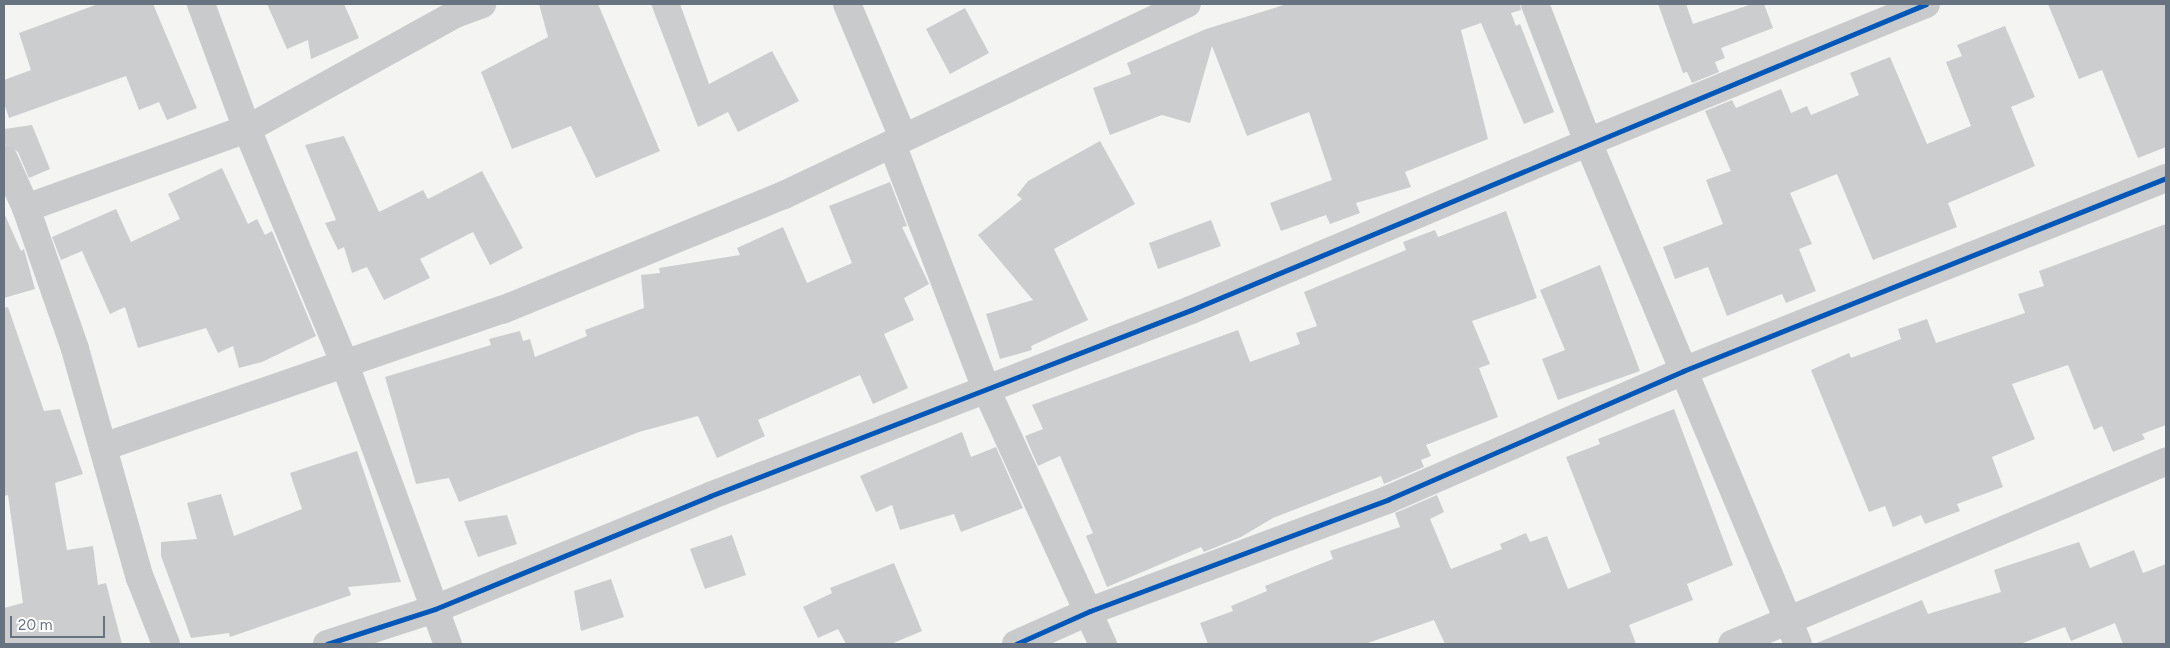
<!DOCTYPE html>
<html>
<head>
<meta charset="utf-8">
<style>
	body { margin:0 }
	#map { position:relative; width:2170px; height:648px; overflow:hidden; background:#f4f4f3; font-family:Figtree,sans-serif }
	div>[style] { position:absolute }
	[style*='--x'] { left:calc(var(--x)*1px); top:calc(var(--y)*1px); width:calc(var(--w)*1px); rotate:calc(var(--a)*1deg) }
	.building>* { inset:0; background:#cccdce }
	.minor>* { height:28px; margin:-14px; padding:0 14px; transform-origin:14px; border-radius:14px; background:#c9cacb }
	.tertiary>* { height:28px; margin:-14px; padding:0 14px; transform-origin:14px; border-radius:14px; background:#c9cacb }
	.cycleway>* { height:5px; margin:-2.5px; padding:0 2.5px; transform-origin:2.5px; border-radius:2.5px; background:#0057b8 }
	span { translate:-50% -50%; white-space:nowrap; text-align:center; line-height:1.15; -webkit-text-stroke:5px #fff; paint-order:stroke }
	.frame { position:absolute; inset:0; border:5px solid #677381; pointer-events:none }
	.scale { position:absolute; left:10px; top:616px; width:95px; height:22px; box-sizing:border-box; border:2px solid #677381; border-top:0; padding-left:6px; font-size:15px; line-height:18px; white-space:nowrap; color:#677381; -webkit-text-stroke:4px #fff; paint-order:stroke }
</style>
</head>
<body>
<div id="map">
	<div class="building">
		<div style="clip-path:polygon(98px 4px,153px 4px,197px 108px,167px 120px,159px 102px,139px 110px,126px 76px,9px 118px,4px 103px,4px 80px,31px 70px,19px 33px)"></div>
		<div style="clip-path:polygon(267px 4px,344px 4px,359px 38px,311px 59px,308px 40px,287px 49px)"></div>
		<div style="clip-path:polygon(539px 4px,598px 4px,660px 151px,596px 178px,571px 126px,512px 149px,481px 72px,548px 37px)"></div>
		<div style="clip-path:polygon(651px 4px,680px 4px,709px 84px,772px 51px,799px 101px,738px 132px,728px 112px,698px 127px)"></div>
		<div style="clip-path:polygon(1287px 4px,1520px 4px,1521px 10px,1511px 13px,1516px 26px,1520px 24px,1554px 112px,1524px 124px,1481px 23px,1461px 30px,1488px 139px,1405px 172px,1411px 187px,1356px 203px,1360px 213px,1330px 224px,1326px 215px,1281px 231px,1270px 203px,1332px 180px,1309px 112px,1247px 136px,1212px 46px,1190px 123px,1162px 115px,1110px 135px,1093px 88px,1131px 74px,1127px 63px,1206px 29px)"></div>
		<div style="clip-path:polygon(1658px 4px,1686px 4px,1693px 24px,1752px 4px,1764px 4px,1773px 28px,1721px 48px,1725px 58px,1715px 62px,1719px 72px,1692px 83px,1687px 72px,1683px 73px)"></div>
		<div style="clip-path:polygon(2048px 4px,2166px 4px,2166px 147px,2138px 158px,2102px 70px,2079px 79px)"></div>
		<div style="clip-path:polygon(965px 8px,989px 53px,950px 74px,926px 29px)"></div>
		<div style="clip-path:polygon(2005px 26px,2035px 97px,2011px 107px,2035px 166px,1948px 203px,1957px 227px,1873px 260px,1837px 174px,1790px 193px,1812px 244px,1799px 249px,1816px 291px,1786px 303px,1782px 294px,1727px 316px,1708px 267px,1675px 279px,1663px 247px,1723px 224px,1706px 180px,1731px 171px,1705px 111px,1732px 100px,1736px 108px,1781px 89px,1791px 113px,1807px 106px,1811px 115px,1859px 95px,1850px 73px,1890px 57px,1927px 144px,1971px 126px,1946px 62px,1962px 56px,1957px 45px)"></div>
		<div style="clip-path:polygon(32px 125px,50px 169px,29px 178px,18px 152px,4px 144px,4px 129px)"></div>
		<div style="clip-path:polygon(344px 136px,379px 212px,423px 190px,428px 199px,482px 171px,523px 248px,490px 265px,473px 232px,420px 259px,430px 278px,384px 300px,367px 267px,352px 273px,344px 247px,338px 250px,325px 223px,336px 220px,305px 145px)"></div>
		<div style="clip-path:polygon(1100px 141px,1135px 204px,1054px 249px,1088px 320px,1031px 346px,1032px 350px,1000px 359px,986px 314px,1033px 300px,978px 235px,1022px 199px,1017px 195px,1028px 181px)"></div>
		<div style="clip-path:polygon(222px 168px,248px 224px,257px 219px,265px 235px,272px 231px,316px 336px,262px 362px,239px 368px,233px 346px,218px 353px,206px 328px,138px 348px,125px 307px,110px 314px,82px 251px,61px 260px,52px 237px,116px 209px,131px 242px,180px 219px,168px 194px)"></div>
		<div style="clip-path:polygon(890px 182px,907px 226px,902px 227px,929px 284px,904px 298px,914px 320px,884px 334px,908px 388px,873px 404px,860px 375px,758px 420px,765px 436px,717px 458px,698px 416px,639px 432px,459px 502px,449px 478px,416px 484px,385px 377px,491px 345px,489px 339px,520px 331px,523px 341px,530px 339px,535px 357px,587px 336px,585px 330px,644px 308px,641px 275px,660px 273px,659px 268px,740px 255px,737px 248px,783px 227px,807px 283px,852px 263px,829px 206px)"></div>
		<div style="clip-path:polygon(1506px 211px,1537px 298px,1472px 321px,1490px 364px,1479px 368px,1498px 417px,1426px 445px,1431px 456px,1421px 460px,1424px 467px,1384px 484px,1381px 476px,1273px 518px,1241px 537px,1204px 552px,1201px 547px,1107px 587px,1086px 536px,1093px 533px,1060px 456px,1038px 466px,1025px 436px,1043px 429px,1032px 405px,1238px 330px,1250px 362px,1300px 344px,1296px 333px,1317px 326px,1304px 292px,1406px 250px,1403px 242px,1435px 230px,1438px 237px)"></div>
		<div style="clip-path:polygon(4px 213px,21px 251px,24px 249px,35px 289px,4px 298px)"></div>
		<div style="clip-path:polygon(1211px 220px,1221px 246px,1158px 269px,1149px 243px)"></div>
		<div style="clip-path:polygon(2166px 224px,2166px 425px,2142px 434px,2145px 439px,2113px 452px,2102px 426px,2094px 430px,2068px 365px,2012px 384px,2035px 439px,1992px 457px,2003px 487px,1957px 504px,1960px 511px,1925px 524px,1921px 515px,1893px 527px,1885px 506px,1869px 512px,1811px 370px,1849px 353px,1851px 358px,1901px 339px,1898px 329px,1927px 319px,1936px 343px,2025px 313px,2018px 294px,2044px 286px,2039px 271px)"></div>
		<div style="clip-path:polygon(1600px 265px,1640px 371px,1558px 400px,1542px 359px,1565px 350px,1540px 290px)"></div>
		<div style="clip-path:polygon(8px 307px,44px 411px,60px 409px,83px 474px,55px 483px,67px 550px,93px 546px,98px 585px,106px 583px,122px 644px,4px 644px,4px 608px,23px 603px,8px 495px,4px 496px,4px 308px)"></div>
		<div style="clip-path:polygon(1674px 409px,1733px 565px,1687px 584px,1693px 600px,1629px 625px,1636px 644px,1445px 644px,1434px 620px,1365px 644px,1208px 644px,1200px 623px,1233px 611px,1231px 606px,1267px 591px,1265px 586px,1333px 559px,1330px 551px,1400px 527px,1395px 513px,1437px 495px,1444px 512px,1430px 519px,1451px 569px,1502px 549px,1500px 544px,1526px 533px,1530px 542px,1547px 536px,1568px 589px,1611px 572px,1566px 457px,1600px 444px,1598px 439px)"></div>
		<div style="clip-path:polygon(962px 432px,971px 457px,996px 447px,1023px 508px,961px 532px,954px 514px,900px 530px,892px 505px,876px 512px,860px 476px)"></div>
		<div style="clip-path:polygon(357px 451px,401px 582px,348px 587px,351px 595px,230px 637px,229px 633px,191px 638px,161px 556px,161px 542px,197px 539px,187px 503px,221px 494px,234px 536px,302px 509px,290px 473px)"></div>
		<div style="clip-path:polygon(507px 515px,517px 544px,478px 557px,464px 521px)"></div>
		<div style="clip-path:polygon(732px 535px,746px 575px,705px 589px,690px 549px)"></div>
		<div style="clip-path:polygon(2079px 542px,2090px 568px,2134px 550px,2143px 573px,2166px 564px,2166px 644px,2123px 644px,2115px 623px,2071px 641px,2065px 627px,2020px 644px,1814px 644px,1922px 600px,1928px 614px,2001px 592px,1994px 570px)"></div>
		<div style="clip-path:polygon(894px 563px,922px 631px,891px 644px,846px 644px,838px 629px,818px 638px,803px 607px,832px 593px,830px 588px)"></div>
		<div style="clip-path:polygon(611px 579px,624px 617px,581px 631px,574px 591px)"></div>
	</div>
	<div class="minor">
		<div style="--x:201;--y:4;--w:133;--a:69.8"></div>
		<div style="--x:247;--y:129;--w:252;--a:67.4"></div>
		<div style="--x:344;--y:362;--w:301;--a:69.8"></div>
		<div style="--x:847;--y:4;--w:144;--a:67.2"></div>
		<div style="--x:892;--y:144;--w:262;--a:69"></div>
		<div style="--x:986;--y:389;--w:281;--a:65.4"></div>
		<div style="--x:4;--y:159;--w:54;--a:65.8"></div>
		<div style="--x:26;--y:208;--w:149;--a:70.8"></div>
		<div style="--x:75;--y:349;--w:238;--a:74.2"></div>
		<div style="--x:140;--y:578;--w:71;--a:68.5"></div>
		<div style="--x:26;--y:208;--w:235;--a:-19.7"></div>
		<div style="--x:247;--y:129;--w:238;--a:-28.9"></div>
		<div style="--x:455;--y:14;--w:29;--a:-20"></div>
		<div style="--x:103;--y:447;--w:422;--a:-19"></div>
		<div style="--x:502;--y:310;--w:305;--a:-22.2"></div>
		<div style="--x:784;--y:195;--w:446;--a:-25.4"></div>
		<div style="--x:327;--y:644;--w:114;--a:-18"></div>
		<div style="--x:435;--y:609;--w:297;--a:-22.3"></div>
		<div style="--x:710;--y:496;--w:516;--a:-21.14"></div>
		<div style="--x:1191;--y:310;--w:431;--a:-22.9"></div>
		<div style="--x:1016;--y:644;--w:81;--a:-24"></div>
		<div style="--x:1090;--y:611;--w:319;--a:-20.5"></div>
		<div style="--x:1389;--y:499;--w:321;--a:-23.5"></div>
		<div style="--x:1683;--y:371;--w:520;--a:-21.78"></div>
		<div style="--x:1732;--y:644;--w:471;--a:-22.8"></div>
	</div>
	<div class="tertiary">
		<div style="--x:1535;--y:4;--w:148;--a:69"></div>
		<div style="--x:1588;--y:142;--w:544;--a:67.3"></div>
		<div style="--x:1588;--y:142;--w:365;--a:-22.2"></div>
	</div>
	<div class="cycleway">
		<div style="--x:327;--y:644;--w:114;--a:-18"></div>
		<div style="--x:435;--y:609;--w:297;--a:-22.3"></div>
		<div style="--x:710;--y:496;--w:516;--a:-21.14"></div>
		<div style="--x:1191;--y:310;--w:796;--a:-22.6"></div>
		<div style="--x:1016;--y:644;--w:81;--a:-24"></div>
		<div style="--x:1090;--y:611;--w:319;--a:-20.5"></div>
		<div style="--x:1389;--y:499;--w:321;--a:-23.5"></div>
		<div style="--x:1683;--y:371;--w:520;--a:-21.78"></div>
	</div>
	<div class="frame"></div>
	<div class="scale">20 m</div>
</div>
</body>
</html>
